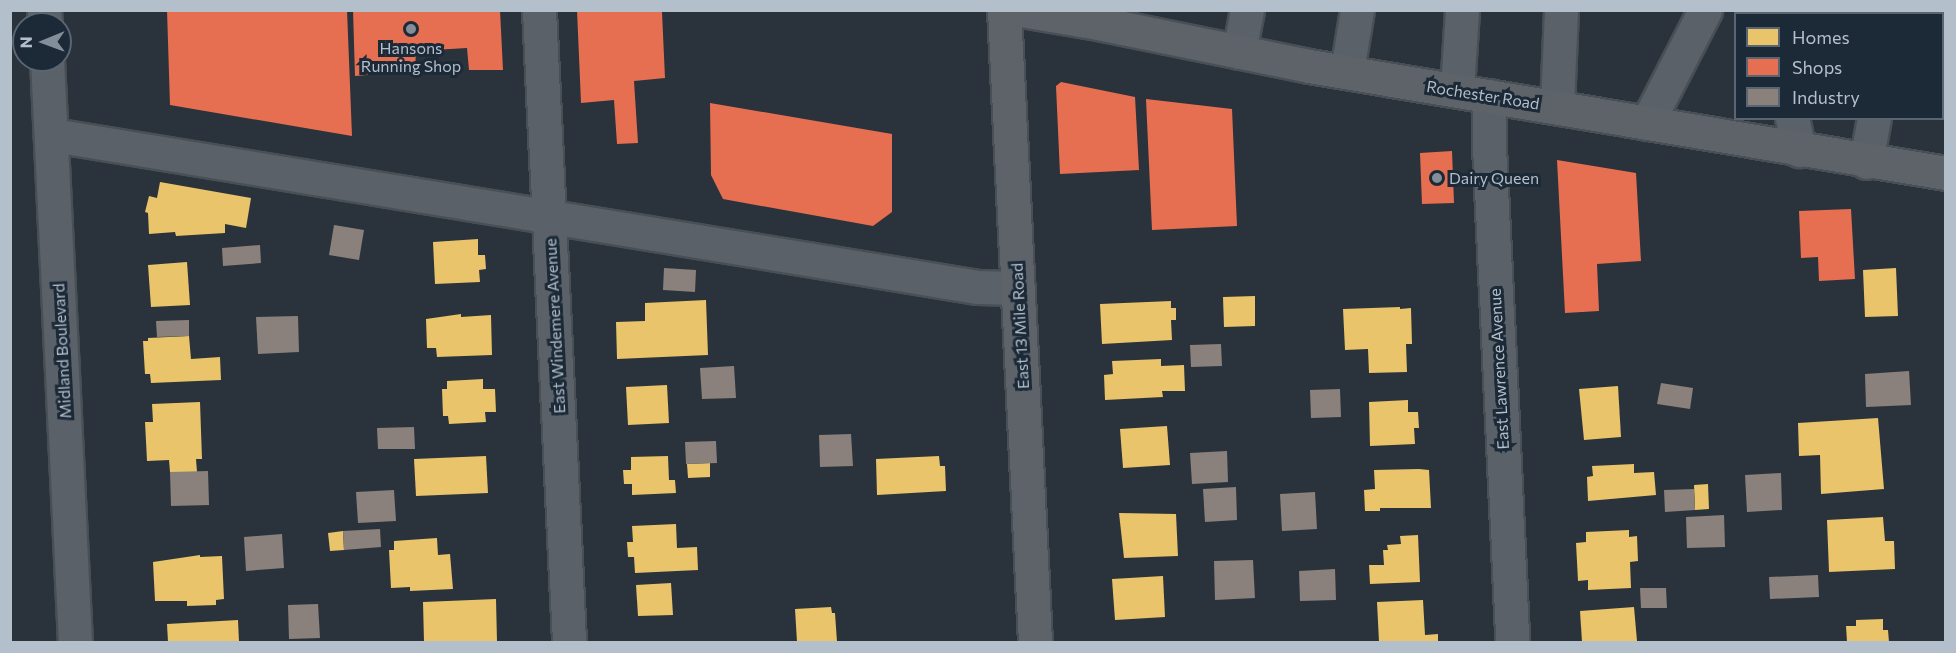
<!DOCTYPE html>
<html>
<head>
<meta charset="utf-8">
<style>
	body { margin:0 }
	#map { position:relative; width:1956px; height:653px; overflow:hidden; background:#2a333b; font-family:Commissioner,sans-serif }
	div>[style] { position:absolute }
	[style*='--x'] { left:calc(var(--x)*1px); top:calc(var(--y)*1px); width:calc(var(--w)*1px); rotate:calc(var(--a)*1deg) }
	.homes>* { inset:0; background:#e9c46a }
	.shops>* { inset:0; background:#e76f51 }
	.industry>* { inset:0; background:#8a817c }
	.roads { filter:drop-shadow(2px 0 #484f55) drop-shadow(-2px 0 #484f55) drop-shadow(0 2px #484f55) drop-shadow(0 -2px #484f55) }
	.minor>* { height:33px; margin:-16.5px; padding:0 16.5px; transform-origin:16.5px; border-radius:16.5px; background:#5b6169 }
	.major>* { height:33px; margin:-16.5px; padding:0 16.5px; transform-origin:16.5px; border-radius:16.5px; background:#5e636a }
	.dots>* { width:16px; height:16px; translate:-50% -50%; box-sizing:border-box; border:3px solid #1c2937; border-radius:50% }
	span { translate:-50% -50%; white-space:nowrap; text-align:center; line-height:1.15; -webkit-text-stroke:6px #1c2937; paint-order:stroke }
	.poi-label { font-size:16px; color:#b4bfcc }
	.left { translate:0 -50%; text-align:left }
	.street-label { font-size:16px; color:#b4bfcc }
	.frame { position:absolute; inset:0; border:12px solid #b4bfcc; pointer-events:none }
	.legend { position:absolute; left:1734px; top:12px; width:210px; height:108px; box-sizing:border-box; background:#1c2937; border:2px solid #596573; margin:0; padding:8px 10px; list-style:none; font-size:18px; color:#b4bfcc }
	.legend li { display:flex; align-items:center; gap:12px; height:30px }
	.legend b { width:30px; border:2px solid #596573 }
	.north { position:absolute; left:12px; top:12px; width:60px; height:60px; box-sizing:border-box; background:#1c2937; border:2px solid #596573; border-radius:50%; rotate:269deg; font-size:16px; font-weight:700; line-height:24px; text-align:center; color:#b4bfcc }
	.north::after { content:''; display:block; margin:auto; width:21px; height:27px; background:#848e99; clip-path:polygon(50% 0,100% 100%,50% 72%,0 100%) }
</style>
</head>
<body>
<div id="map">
	<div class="homes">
		<div style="clip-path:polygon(160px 182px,251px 198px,246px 228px,225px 224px,225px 233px,176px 236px,175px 232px,149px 234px,148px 213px,145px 212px,149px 196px,157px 198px)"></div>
		<div style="clip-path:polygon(478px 239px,478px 255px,485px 255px,486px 269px,479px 270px,480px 282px,435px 284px,433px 242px)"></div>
		<div style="clip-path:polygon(187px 262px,190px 305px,151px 307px,148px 265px)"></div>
		<div style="clip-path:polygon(1896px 268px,1898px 316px,1865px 317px,1863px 270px)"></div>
		<div style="clip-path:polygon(1255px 296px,1255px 326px,1224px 327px,1223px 297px)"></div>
		<div style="clip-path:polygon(706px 300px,708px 355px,617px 359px,616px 322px,645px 321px,645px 303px)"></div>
		<div style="clip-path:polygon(1171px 301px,1171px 308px,1176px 308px,1176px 320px,1171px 320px,1172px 340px,1102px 344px,1100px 304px)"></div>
		<div style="clip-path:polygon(1400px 307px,1400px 309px,1411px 308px,1412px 344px,1406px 344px,1407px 372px,1369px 373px,1368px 349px,1345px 350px,1343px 309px)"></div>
		<div style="clip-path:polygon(461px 314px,461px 317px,491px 315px,492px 355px,437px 357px,436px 348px,427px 348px,426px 319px)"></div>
		<div style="clip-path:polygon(189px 336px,191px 359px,220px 357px,221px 380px,151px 383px,150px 374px,145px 374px,143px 341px,148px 341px,148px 338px)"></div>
		<div style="clip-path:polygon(1161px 359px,1161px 366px,1184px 365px,1185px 391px,1162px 391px,1163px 397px,1105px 400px,1104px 375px,1113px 374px,1112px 361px)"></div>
		<div style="clip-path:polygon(483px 379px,483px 389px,495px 389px,496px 412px,485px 412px,486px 422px,449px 424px,448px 416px,443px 416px,442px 389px,447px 389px,447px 381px)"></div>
		<div style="clip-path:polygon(667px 385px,669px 423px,628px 425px,626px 387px)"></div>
		<div style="clip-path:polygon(1618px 386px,1621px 437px,1584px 440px,1579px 389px)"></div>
		<div style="clip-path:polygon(1408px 400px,1408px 412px,1418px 412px,1419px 428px,1414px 428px,1415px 444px,1370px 446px,1369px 402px)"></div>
		<div style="clip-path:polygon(200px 402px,202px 459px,196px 459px,197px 472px,170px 472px,169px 460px,147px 461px,145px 422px,153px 422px,152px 404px)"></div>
		<div style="clip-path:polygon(1878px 418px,1884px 489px,1821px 494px,1820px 455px,1799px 456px,1798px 423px)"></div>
		<div style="clip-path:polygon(1167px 426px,1170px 465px,1123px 468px,1120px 429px)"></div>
		<div style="clip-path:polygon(486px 456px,488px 493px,416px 496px,414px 459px)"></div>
		<div style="clip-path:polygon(668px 456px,669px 480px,675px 480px,676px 493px,632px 495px,632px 484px,624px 484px,623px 470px,631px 470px,631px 457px)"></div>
		<div style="clip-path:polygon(939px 456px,940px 466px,945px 466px,946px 491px,877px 495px,876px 459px)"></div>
		<div style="clip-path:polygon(710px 463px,710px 477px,688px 478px,687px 464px)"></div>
		<div style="clip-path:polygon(1634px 464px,1634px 473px,1654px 472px,1656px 495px,1588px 501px,1587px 477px,1593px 476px,1592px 466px)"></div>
		<div style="clip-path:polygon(1419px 469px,1429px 470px,1431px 508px,1380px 508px,1380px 511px,1365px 511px,1364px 490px,1375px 489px,1374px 470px)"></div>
		<div style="clip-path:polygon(1708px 484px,1709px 509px,1695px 510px,1694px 485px)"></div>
		<div style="clip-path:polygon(1119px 513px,1176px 514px,1178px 556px,1124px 558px)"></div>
		<div style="clip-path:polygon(1883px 517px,1885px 541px,1894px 541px,1895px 569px,1829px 572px,1827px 520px)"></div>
		<div style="clip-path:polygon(676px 524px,677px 548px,697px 547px,698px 570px,635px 573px,634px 557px,628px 557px,627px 542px,633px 542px,632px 526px)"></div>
		<div style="clip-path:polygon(1629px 530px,1629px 537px,1637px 536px,1638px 561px,1630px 562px,1631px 588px,1588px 590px,1588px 580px,1578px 581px,1576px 543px,1586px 542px,1586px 532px)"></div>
		<div style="clip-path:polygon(343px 531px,344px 550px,330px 551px,328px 533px)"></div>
		<div style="clip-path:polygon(1418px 535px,1420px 582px,1370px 584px,1369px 565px,1384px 565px,1383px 550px,1388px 550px,1387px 545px,1401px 544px,1400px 536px)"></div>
		<div style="clip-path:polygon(437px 538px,438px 555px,450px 554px,453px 589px,410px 591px,410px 587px,391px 588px,389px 550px,394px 550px,394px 541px)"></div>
		<div style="clip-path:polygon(200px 555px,200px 557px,222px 556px,224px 599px,216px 600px,216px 605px,187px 606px,187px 601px,155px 601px,153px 562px)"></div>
		<div style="clip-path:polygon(1163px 576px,1165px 617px,1115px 620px,1112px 579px)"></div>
		<div style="clip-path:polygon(671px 583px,673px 615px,638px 616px,636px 585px)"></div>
		<div style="clip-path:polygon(496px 599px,497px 642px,424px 642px,423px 602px)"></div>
		<div style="clip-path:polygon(1423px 600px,1425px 635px,1438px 634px,1438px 642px,1379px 642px,1377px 602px)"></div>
		<div style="clip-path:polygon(831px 607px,832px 613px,835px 613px,837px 642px,797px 642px,795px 609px)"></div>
		<div style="clip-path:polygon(1634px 607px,1637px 641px,1582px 642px,1580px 611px)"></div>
		<div style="clip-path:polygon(1883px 619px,1883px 630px,1888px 630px,1889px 642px,1847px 642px,1846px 626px,1856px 626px,1856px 620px)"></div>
		<div style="clip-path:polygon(238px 620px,239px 642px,168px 642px,167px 624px)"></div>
	</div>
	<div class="shops">
		<div style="clip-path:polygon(167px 10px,347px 10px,352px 136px,170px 105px)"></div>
		<div style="clip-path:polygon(353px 10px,500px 10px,503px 70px,469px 70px,467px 48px,416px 51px,415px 71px,355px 76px)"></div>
		<div style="clip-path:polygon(577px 10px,662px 12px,665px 78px,634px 81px,638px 143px,617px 144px,614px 100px,581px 103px)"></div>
		<div style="clip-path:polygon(1061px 82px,1135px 97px,1139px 170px,1060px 174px,1056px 86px)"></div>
		<div style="clip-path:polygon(1146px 99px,1232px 109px,1237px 226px,1152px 230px)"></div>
		<div style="clip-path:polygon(710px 103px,892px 134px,892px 212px,873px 226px,723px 199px,711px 175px)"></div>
		<div style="clip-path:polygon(1452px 151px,1454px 203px,1422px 204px,1420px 153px)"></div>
		<div style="clip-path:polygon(1557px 160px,1636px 173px,1641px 261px,1597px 264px,1599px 311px,1565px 313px)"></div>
		<div style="clip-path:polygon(1851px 209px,1855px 279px,1819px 281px,1818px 257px,1801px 258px,1799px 211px)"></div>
	</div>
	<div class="industry">
		<div style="clip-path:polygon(334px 225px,364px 230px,359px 260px,329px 255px)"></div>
		<div style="clip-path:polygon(260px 245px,261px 263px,223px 266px,222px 248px)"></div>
		<div style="clip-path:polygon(664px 268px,696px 270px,695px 292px,663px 290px)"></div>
		<div style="clip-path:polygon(298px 316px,299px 352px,258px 354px,256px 317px)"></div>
		<div style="clip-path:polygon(189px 320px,189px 336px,157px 337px,156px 321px)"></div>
		<div style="clip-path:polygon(1221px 344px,1222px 366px,1191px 367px,1190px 345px)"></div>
		<div style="clip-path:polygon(734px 366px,736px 398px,702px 399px,700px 368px)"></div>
		<div style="clip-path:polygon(1909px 371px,1911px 405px,1866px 407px,1865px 374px)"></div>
		<div style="clip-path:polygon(1661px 383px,1693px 388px,1690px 409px,1657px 404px)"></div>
		<div style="clip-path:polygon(1340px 389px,1341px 417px,1311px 418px,1310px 390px)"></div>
		<div style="clip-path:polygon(414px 427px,415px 449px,378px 449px,377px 428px)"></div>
		<div style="clip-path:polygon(851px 434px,853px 466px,820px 467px,819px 435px)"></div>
		<div style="clip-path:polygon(716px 441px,717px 463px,686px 464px,685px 442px)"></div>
		<div style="clip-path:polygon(1227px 451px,1228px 482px,1192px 484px,1190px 453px)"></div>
		<div style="clip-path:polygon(208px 471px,209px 505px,171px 506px,170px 472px)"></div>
		<div style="clip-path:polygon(1781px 473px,1782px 510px,1747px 512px,1745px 475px)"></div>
		<div style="clip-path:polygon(1236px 487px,1237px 520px,1205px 522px,1203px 489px)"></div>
		<div style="clip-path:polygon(1694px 489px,1695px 510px,1665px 512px,1664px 490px)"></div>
		<div style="clip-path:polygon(394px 490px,396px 521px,358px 523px,356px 492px)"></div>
		<div style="clip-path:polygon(1315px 492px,1317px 529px,1282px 531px,1280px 494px)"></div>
		<div style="clip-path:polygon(1724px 515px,1725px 547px,1687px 548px,1686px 517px)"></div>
		<div style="clip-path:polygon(380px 529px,381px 547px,344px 550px,343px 531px)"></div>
		<div style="clip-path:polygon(282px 534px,284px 568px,246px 571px,244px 537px)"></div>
		<div style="clip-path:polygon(1253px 560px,1255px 598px,1215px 600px,1214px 561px)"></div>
		<div style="clip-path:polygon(1335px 569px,1336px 600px,1300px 601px,1299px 571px)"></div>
		<div style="clip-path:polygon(1818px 575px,1819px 597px,1770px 599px,1769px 577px)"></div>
		<div style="clip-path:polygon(1640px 588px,1666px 588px,1667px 608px,1641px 608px)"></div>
		<div style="clip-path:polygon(318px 604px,320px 638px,289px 639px,288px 605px)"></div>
	</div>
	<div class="roads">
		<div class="minor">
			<div style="--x:44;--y:10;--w:14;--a:86"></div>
			<div style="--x:539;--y:10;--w:633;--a:87.28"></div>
			<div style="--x:1794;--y:10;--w:9;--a:27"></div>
			<div style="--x:1871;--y:10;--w:4;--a:90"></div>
			<div style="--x:1239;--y:52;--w:43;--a:-79.2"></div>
			<div style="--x:47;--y:60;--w:583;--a:87.25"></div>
			<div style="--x:1347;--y:71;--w:62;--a:-80.7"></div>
			<div style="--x:1457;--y:90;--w:80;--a:-86.4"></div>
			<div style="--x:1489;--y:96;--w:50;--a:90"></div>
			<div style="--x:1489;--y:146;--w:497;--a:87.3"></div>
			<div style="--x:1557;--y:106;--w:96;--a:-87.6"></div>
			<div style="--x:1792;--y:118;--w:33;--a:78"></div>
			<div style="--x:1647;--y:123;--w:127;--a:-62.8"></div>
			<div style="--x:53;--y:135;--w:936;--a:9.34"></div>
			<div style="--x:977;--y:287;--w:41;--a:1.4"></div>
			<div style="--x:1866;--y:162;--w:45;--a:-79.7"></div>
		</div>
		<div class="major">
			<div style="--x:1004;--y:10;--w:633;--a:87.19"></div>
			<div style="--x:1021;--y:10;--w:78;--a:9.6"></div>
			<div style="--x:1098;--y:23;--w:215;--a:11.5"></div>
			<div style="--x:1309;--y:66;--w:646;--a:9.54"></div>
		</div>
	</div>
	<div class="dots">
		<div style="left:411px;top:29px;background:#848e99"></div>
		<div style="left:1437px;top:178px;background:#848e99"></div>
	</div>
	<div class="poi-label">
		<span style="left:411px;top:57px">Hansons<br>Running Shop</span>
		<span class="left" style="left:1449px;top:178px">Dairy Queen</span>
	</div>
	<div class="street-label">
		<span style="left:1483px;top:95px;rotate:9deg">Rochester Road</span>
		<span style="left:555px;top:326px;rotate:-93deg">East Windemere Avenue</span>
		<span style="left:1020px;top:326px;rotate:-93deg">East 13 Mile Road</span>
		<span style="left:62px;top:351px;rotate:-93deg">Midland Boulevard</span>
		<span style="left:1499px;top:369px;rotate:-93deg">East Lawrence Avenue</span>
	</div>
	<div class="frame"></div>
	<ul class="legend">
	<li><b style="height:16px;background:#e9c46a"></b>Homes</li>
	<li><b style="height:16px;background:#e76f51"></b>Shops</li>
	<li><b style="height:16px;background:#8a817c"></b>Industry</li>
	</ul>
	<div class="north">N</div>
</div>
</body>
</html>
